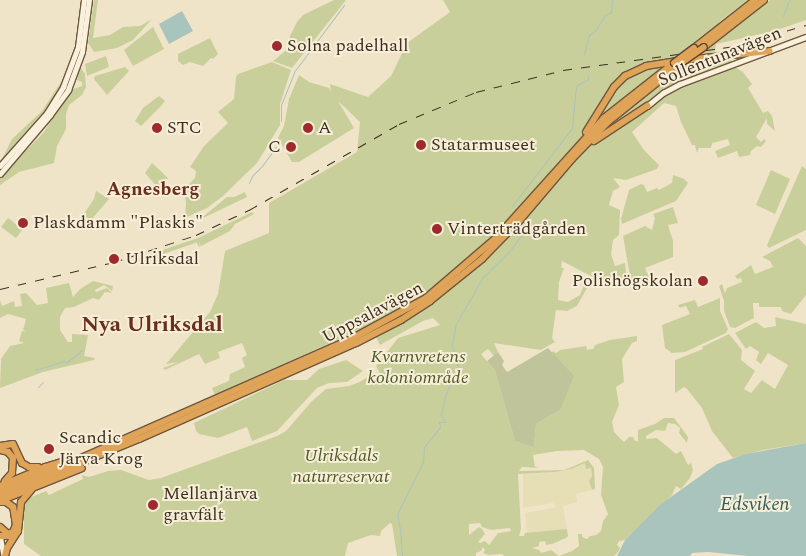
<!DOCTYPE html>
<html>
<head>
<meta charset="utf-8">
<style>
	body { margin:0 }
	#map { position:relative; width:806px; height:556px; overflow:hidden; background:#f0e4c8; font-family:Spectral,serif }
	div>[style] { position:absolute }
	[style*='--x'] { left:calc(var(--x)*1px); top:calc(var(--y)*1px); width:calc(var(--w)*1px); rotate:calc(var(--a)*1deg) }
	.farmland>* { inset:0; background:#e6deb5 }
	.green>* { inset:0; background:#c9cf9b }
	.cemetery>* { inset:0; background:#bfc49a }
	.water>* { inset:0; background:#a9c4bc }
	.stream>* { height:1px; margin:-0.5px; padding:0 0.5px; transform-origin:0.5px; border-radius:0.5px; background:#a9c4bc }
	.roads { filter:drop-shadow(1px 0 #6f573f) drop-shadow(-1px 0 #6f573f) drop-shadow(0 1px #6f573f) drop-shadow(0 -1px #6f573f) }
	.secondary>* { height:4.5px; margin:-2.25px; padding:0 2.25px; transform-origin:2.25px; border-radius:2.25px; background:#faf1dc }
	.highway>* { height:6px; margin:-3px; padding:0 3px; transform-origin:3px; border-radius:3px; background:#e0a458 }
	.rail>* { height:1px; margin-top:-0.5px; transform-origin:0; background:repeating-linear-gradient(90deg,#3d2e20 0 9px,transparent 0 18px) }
	.bridges { filter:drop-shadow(1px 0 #5b4430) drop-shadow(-1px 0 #5b4430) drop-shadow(0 1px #5b4430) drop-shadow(0 -1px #5b4430) }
	.highway-bridge>* { height:6px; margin:-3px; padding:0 3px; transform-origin:3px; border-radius:3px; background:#e0a458 }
	.dots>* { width:14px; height:14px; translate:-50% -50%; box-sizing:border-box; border:2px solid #f7eed8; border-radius:50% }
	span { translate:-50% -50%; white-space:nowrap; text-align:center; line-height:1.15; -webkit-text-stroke:4px #f7eed8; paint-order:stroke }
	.poi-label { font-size:18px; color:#3d2e20 }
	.left { translate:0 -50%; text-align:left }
	.right { translate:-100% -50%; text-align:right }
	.street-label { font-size:18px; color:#3d2e20 }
	.park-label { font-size:18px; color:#4d5a26; font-style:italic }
	.neighbourhood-label { font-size:19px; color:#6b2e1e; font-weight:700 }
	.water-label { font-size:19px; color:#2f5d5a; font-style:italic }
	.district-label { font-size:22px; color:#6b2e1e; font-weight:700 }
</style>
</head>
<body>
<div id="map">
	<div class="farmland">
		<div style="clip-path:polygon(585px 463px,591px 468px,592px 476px,589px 481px,592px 490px,576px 494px,577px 502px,563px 506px,567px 529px,527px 534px,525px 513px,554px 508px,556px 505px,553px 503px,523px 508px,523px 474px,555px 472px)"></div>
	</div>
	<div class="green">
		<div style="clip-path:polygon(94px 0,98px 0,93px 38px,110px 35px,123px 27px,140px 26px,152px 19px,133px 40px,117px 48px,94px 52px,88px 43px)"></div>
		<div style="clip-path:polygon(334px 0,346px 0,292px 68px,273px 61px,289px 48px,290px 36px,297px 22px,303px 15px)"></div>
		<div style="clip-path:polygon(evenodd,443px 0,748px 0,719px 22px,717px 40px,770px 0,806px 0,806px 20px,774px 31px,716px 44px,714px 58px,730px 58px,732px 63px,716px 68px,713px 67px,711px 76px,735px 67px,743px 72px,752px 84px,748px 88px,763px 113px,768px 111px,772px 116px,775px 131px,767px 124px,767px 118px,756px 137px,761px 142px,764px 139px,766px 141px,761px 147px,757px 146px,751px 151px,750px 155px,739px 157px,737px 151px,718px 158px,715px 151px,730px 145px,728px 139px,712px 143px,711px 148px,699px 148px,697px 153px,695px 145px,692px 145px,681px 122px,676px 106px,664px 103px,632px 132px,644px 150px,659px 165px,657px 169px,626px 180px,613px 178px,620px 187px,613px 191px,609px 205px,620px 210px,619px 235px,613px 240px,611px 254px,615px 266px,625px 263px,627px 283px,614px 288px,562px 261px,561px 268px,564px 268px,559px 282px,558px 300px,568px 302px,580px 295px,585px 283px,588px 286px,577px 306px,567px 311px,556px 310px,552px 338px,555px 342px,541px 350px,494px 343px,498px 352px,494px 356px,488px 349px,481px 354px,495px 371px,515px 441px,534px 446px,536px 424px,560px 410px,538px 370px,553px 351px,556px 353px,560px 350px,586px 346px,587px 350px,593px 349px,595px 345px,610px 340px,637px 336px,637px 341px,632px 343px,622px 359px,624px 382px,616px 387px,619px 405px,612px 422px,614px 432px,624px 442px,629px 437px,633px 437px,635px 441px,638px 441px,638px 430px,655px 424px,664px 418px,674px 418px,688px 437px,687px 443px,679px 433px,680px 428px,675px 424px,668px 423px,665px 431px,656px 430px,646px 436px,646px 439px,657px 438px,676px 454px,681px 451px,688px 465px,691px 463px,693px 470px,690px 478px,681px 489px,676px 486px,672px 495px,664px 503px,625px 540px,619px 541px,617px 545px,620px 548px,618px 552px,614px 556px,504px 556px,502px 554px,488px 555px,483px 553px,485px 550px,483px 547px,481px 551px,476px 553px,476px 556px,397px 556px,392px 524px,390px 523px,381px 531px,380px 536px,371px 535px,348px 543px,345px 556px,41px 556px,24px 544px,24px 508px,26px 501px,31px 497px,46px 491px,49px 495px,83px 479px,82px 475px,89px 477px,108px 471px,121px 470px,149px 480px,161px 478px,277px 436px,286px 431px,312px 401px,326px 389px,349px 386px,360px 382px,369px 376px,379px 385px,385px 383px,376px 366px,398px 338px,440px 325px,433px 318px,423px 321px,380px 345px,370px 325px,215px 395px,212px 388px,229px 381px,230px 374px,245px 367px,242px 358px,247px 355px,242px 343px,218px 352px,220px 358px,205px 364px,199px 354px,165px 370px,163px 368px,179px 362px,166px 364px,210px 312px,218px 294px,225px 251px,269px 233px,269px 203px,357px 152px,360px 122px,338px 101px,354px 128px,299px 162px,292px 162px,278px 138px,284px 126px,289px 99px,299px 75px,309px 82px,329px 88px,331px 92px,330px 84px,368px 97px,391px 76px,407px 43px,450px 12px,443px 0,584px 450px,599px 459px,603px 467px,601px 495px,608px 514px,603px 521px,601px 531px,596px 535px,590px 536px,587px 539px,582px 537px,582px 534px,578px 534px,579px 546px,572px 551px,559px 556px,551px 550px,541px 553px,539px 550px,532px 548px,539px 546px,539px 542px,545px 541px,546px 545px,552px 544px,566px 538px,568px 536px,567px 529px,525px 533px,524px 536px,519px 536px,521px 529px,518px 474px,555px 472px,571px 469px,585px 463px,586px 469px,591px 468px,592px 476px,589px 481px,592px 490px,595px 489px,594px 468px,588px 460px,565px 470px,519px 471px,522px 467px,539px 468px,535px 467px,533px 455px,557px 451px,584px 450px,443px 0,480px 523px,482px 527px,491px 530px,510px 528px,511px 531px,498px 533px,489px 545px,485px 541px,480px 543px,478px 542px,485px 534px,482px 529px,479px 527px,469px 535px,469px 524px,480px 523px)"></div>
		<div style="clip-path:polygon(153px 27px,164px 49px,133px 66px,124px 50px)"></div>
		<div style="clip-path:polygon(210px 38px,218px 54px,213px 59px,211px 58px,203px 66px,190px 62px,183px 65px,178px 61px,178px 54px)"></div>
		<div style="clip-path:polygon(106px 56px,109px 67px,87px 76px,85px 64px)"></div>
		<div style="clip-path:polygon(272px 62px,291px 70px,280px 104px,280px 125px,257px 163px,223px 196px,207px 208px,185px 218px,186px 203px,184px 189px,195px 178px,196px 171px,190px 167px,204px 146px,228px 123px,218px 112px,234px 99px,236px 77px,238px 74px)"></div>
		<div style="clip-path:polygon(80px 67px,85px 74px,86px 87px,82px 95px,69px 105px,66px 114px,66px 129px,57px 146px,54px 163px,19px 172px,0 185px,0 178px,43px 133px,73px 89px,82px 86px,82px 82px,77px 80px)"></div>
		<div style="clip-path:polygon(125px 67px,129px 71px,107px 95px,94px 79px,95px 76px)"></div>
		<div style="clip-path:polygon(61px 82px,59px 91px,52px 102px,2px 159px,12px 139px,42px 111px)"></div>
		<div style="clip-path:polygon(159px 96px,165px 101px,161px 106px,141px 126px,135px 121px,143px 108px)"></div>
		<div style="clip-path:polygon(152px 163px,168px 178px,159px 189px,145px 173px)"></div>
		<div style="clip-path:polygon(802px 166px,806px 169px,806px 230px,769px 248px,767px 245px)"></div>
		<div style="clip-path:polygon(771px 170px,790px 179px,775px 214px,756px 205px)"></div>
		<div style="clip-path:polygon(673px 175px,684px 179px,688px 183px,676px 201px,622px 224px,621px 219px,629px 190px,641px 184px,644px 185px,647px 192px,657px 188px,659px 190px,672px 183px)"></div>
		<div style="clip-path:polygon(96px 191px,109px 199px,91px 220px,83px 215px,94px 199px)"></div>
		<div style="clip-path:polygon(245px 192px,247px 197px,199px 220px,227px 197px,234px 197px)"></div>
		<div style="clip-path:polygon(673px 207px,678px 223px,668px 225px,673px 241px,673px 257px,645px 268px,647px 273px,651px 272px,652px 275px,632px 287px,623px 236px,645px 226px,652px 230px,655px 218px,653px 214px)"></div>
		<div style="clip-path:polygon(252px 212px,254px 214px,235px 224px,230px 231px,201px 246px,198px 242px,146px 260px,137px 262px,133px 260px,198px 238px)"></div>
		<div style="clip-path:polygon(23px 217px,28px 217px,30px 220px,16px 238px,1px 227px,8px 218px,17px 225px)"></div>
		<div style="clip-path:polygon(798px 238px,806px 246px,806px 295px,791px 314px,782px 311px,781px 307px,759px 307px,759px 303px,753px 303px,754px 318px,735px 328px,730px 327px,724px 311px,724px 301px,719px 286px,722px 284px,725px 293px,727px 288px,742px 282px,741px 278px,737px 279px,735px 276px,751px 265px,755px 274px,773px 267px,770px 261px,762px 257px)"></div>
		<div style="clip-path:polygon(93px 281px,113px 286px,112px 291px,104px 285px,95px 290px,96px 292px,107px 288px,112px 293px,105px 292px,99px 300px,93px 298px,74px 307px,65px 308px,60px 317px,60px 330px,68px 342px,72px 342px,72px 334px,88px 335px,84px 356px,95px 358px,94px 360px,43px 372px,0 388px,1px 359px,10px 346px,24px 343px,19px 341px,22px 331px,26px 332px,23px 330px,26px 319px,8px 314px,0 318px,0 300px,2px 306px,14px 301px,15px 307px,22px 306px,20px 294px,26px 293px,37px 305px,48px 303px,46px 288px,69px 283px,73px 297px,80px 289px)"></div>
		<div style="clip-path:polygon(720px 298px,720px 311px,728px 329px,726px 333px,685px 352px,672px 353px,665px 348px,662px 325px,690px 314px,686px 306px,680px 308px,678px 305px,695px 300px,698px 307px)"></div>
		<div style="clip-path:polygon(775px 317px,806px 324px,806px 443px,763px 450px,733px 458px,712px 431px,702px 408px,687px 389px,684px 387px,675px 393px,675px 360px,703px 349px,702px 347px,729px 334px,742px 350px,741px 360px,755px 371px,744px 389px,751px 393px,762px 380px,775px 389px,788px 365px,768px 353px,761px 364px,756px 360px,759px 352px,750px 346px,746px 349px,735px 333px,756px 322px,764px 328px,776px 326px)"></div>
		<div style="clip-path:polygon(346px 360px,363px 371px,347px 382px,329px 383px,317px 388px,277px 431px,252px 441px,247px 427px,218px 438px,199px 434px,196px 431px,194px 423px,284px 380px,307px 380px,319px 369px)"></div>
	</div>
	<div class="cemetery">
		<div style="clip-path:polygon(548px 348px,574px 376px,560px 410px,536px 424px,534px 447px,515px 441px,495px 371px,487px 361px,498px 352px,504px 361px,502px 365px,507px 372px)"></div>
	</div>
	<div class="water">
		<div style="clip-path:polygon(182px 11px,193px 31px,169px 44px,159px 24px)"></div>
		<div style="clip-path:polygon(806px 443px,806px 556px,748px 556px,708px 552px,692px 553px,690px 556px,617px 556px,625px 540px,661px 504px,717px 464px,746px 454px)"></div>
	</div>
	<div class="stream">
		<div style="--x:783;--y:16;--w:17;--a:-69"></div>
		<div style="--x:584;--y:54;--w:20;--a:-75"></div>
		<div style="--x:589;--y:35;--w:7;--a:-34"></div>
		<div style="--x:595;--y:31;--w:19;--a:-58"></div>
		<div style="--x:605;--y:15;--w:7;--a:-27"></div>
		<div style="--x:611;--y:12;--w:12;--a:-85"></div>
		<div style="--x:281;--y:121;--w:16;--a:-90"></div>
		<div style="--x:281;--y:105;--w:35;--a:-68"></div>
		<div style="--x:294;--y:72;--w:84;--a:-53.3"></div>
		<div style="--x:249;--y:183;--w:8;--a:-67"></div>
		<div style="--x:252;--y:176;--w:14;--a:-45"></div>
		<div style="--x:262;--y:166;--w:24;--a:-54"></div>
		<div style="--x:512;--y:206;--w:98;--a:-52.4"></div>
		<div style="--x:572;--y:128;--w:42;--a:-84.6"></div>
		<div style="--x:576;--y:86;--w:14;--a:-30"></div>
		<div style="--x:588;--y:79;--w:3;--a:-90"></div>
		<div style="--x:197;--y:242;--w:4;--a:63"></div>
		<div style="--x:457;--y:322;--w:52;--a:-60"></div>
		<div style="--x:483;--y:277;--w:35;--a:-44"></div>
		<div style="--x:508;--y:253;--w:39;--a:-53"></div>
		<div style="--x:45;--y:367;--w:20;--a:-18"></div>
		<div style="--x:64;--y:361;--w:3;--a:45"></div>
		<div style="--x:66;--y:363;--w:21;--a:-39"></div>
		<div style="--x:35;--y:370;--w:9;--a:-18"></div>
		<div style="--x:38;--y:387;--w:7;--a:-45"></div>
		<div style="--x:402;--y:556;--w:27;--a:-94"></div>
		<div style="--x:400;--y:529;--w:15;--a:-101"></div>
		<div style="--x:397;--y:514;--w:58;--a:-63.4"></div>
		<div style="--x:423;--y:462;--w:15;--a:-86"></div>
		<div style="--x:424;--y:447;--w:26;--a:-51"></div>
		<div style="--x:440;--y:427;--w:5;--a:-101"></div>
		<div style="--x:439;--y:422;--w:6;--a:0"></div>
		<div style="--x:445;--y:422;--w:9;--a:-117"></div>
		<div style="--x:441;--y:414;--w:18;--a:-77"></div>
		<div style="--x:445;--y:396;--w:15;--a:-67"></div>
		<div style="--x:451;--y:382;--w:14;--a:-54"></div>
		<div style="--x:459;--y:371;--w:28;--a:-105"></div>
		<div style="--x:452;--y:344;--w:20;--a:-79"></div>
	</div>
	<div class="roads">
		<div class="secondary">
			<div style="--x:647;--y:106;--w:21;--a:-39"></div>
			<div style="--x:663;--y:93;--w:19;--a:-28"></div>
			<div style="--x:680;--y:84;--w:134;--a:-20.5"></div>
			<div style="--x:0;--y:166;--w:71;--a:-48.4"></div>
			<div style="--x:47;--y:113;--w:31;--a:-58"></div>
			<div style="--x:63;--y:87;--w:43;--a:-69.4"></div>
			<div style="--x:78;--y:47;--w:47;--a:-82.7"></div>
			<div style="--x:0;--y:174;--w:77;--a:-49.7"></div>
			<div style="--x:50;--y:115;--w:31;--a:-54"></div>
			<div style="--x:68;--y:90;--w:40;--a:-69.8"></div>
			<div style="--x:82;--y:52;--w:52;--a:-82.3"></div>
			<div style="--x:0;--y:535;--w:20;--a:79"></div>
		</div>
		<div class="highway">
			<div style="--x:704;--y:47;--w:76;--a:-38.1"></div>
			<div style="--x:694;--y:48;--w:78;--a:-38.2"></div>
			<div style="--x:685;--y:60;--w:85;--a:-6"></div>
			<div style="--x:586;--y:132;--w:53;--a:-58.1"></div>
			<div style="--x:614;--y:87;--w:16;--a:-45"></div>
			<div style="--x:625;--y:76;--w:23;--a:-25"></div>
			<div style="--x:646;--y:66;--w:30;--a:-9"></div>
			<div style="--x:594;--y:141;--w:64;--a:-33.4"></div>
			<div style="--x:0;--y:446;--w:13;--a:-9"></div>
			<div style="--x:13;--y:444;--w:21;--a:65"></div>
			<div style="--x:22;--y:463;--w:8;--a:30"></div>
			<div style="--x:29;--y:467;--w:9;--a:0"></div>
			<div style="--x:1;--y:450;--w:7;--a:16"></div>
			<div style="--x:8;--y:452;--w:8;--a:50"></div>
			<div style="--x:13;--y:458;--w:15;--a:94"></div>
			<div style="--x:12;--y:473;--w:11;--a:131"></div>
			<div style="--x:0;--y:486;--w:49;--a:-22.9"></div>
			<div style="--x:45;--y:467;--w:27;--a:-17"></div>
			<div style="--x:0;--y:491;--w:78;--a:-21.9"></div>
			<div style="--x:72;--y:462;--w:307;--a:-23.8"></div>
			<div style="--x:353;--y:338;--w:83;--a:-28.7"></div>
			<div style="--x:426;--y:298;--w:92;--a:-40.6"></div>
			<div style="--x:496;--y:238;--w:161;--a:-48"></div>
			<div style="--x:604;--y:118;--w:89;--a:-38.2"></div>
			<div style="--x:0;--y:496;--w:150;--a:-22.3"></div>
			<div style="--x:139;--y:439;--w:237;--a:-23.9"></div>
			<div style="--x:356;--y:343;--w:51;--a:-27.1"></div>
			<div style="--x:401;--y:320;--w:35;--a:-33"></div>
			<div style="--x:430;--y:301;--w:67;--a:-38.9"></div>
			<div style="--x:482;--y:259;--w:54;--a:-45.7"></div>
			<div style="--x:520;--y:220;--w:80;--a:-49.6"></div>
			<div style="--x:572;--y:159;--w:52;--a:-45.8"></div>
			<div style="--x:608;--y:122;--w:97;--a:-38.8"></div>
			<div style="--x:0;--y:501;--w:88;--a:-21.9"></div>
			<div style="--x:0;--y:527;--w:11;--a:41"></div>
			<div style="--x:8;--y:534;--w:5;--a:-22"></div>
			<div style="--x:13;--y:532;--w:8;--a:-67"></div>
			<div style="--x:16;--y:525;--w:18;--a:-99"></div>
			<div style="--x:13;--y:507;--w:9;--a:-144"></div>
			<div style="--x:6;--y:502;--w:6;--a:180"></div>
			<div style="--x:0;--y:536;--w:12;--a:0"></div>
			<div style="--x:5;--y:556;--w:8;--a:-76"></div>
			<div style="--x:7;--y:548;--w:20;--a:-57"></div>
			<div style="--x:18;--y:531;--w:29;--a:-84"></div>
			<div style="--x:21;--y:502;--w:16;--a:-50"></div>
		</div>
	</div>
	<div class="rail">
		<div style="--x:0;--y:289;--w:117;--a:-13.3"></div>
		<div style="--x:114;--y:262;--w:86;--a:-18.2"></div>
		<div style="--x:196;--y:235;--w:59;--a:-25.3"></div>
		<div style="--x:249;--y:210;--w:173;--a:-29.8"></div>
		<div style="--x:399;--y:124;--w:83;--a:-22.6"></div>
		<div style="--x:476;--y:92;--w:90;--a:-14.2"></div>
		<div style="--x:563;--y:70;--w:174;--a:-7.9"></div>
		<div style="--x:735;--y:46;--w:74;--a:-16.5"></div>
	</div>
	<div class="bridges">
		<div class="highway-bridge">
			<div style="--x:684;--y:61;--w:24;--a:-35"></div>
			<div style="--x:674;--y:63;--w:25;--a:-37"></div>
		</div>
	</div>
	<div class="dots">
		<div style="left:277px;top:46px;background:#9e2a2b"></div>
		<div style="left:157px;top:128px;background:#9e2a2b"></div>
		<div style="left:308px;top:128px;background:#9e2a2b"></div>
		<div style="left:421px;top:145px;background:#9e2a2b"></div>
		<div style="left:291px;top:147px;background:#9e2a2b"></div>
		<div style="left:23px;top:223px;background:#9e2a2b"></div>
		<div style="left:437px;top:229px;background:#9e2a2b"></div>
		<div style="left:114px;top:259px;background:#9e2a2b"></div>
		<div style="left:703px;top:281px;background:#9e2a2b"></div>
		<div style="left:49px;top:449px;background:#9e2a2b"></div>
		<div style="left:153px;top:505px;background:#9e2a2b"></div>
	</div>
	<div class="poi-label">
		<span class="left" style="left:287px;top:46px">Solna padelhall</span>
		<span class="left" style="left:167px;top:128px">STC</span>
		<span class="left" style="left:318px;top:128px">A</span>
		<span class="left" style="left:431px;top:145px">Statarmuseet</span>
		<span class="right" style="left:281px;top:147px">C</span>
		<span class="left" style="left:33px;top:223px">Plaskdamm "Plaskis"</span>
		<span class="left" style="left:447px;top:229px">Vinterträdgården</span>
		<span class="left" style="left:125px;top:259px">Ulriksdal</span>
		<span class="right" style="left:693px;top:281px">Polishögskolan</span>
		<span class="left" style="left:59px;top:449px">Scandic<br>Järva Krog</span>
		<span class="left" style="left:163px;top:505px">Mellanjärva<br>gravfält</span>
	</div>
	<div class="street-label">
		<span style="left:720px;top:57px;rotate:-22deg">Sollentunavägen</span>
		<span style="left:373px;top:313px;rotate:-28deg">Uppsalavägen</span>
	</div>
	<div class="park-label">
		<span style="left:418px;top:368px">Kvarnvretens<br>koloniområde</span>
		<span style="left:341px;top:467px">Ulriksdals<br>naturreservat</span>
	</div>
	<div class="neighbourhood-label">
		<span style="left:153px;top:190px">Agnesberg</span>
	</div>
	<div class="water-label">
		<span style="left:755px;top:505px">Edsviken</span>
	</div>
	<div class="district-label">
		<span style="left:152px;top:325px">Nya Ulriksdal</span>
	</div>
</div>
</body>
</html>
